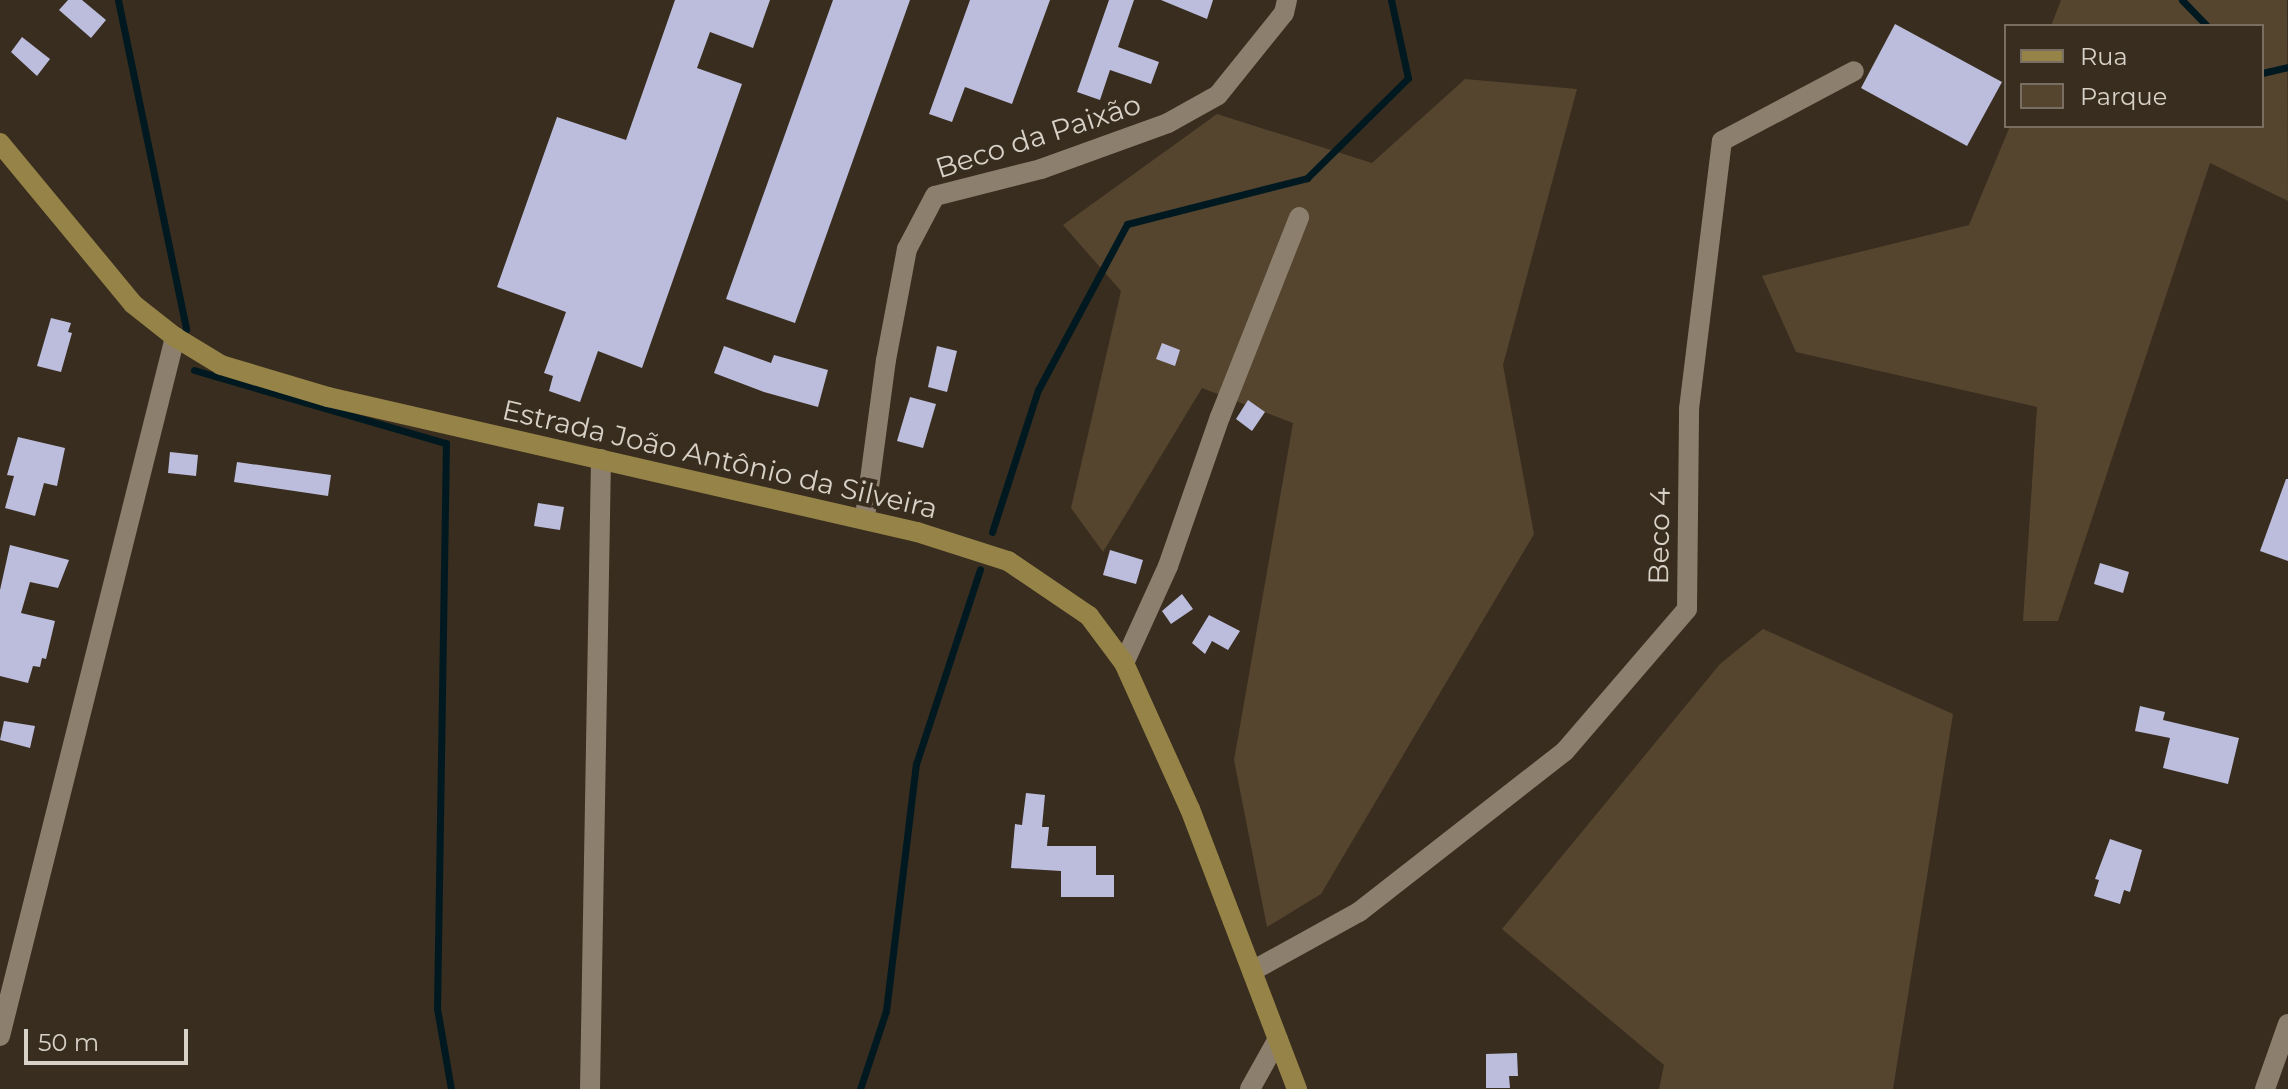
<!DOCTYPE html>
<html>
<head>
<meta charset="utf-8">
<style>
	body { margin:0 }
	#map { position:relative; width:2288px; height:1089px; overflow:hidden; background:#382d1e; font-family:Montserrat,sans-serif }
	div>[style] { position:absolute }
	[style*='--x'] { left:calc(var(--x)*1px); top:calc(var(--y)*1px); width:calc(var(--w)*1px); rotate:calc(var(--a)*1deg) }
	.green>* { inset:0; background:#55452f }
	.stream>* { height:7px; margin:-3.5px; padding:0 3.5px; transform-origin:3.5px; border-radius:3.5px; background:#001920 }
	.building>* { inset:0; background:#bcbddd }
	.minor>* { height:20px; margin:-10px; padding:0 10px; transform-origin:10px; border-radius:10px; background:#8c7f6e }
	.major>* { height:20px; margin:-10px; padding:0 10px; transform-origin:10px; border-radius:10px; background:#968347 }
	span { translate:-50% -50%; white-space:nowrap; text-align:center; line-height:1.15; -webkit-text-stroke:8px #382d1e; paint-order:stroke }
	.street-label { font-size:28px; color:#d8d1c7 }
	.legend { position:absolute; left:2004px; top:24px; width:260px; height:104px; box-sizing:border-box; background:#382d1e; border:2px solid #786f62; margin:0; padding:10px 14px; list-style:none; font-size:24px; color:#d8d1c7 }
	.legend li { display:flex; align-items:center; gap:16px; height:40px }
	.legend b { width:40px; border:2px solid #786f62 }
	.scale { position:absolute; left:24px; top:1029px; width:164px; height:36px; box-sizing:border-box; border:4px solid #d8d1c7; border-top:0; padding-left:10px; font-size:24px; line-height:28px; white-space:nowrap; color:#d8d1c7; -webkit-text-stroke:6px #382d1e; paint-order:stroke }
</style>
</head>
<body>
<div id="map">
	<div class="green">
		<div style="clip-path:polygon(2061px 0,2287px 0,2288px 201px,2210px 163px,2058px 621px,2023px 621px,2037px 407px,1796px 352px,1762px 276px,1969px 225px,2010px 126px,2262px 126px,2262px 26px,2051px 26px)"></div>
		<div style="clip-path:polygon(1465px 79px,1577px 89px,1503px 365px,1534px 534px,1321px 894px,1267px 927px,1234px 760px,1293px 423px,1202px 388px,1103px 552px,1071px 508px,1121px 291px,1063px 225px,1217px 114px,1372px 163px)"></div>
		<div style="clip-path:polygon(1763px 629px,1953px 714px,1893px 1089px,1659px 1089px,1664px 1065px,1502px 929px,1720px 664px)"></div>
	</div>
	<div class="stream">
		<div style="--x:118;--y:0;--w:336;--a:78.3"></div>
		<div style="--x:2182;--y:0;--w:36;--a:46"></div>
		<div style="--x:2262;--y:73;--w:27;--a:-13"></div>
		<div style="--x:194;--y:370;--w:262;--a:16.2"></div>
		<div style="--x:446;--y:443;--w:565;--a:90.91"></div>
		<div style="--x:437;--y:1008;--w:82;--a:80.2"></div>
		<div style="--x:992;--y:532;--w:149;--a:-72.1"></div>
		<div style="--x:1038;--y:390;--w:188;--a:-61.8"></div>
		<div style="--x:1127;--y:224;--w:186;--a:-14.3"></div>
		<div style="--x:1307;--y:178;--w:142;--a:-44.7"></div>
		<div style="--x:1408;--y:78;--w:80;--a:-102.3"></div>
		<div style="--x:860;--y:1089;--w:82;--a:-71.6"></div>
		<div style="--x:886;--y:1011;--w:249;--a:-83.1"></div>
		<div style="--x:916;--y:764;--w:205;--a:-71.8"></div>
	</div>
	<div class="building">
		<div style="clip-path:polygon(68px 0,82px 0,106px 20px,91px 38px,59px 10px)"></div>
		<div style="clip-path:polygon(675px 0,770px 0,753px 48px,710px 32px,697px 68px,742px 84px,642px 368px,598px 351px,580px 402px,549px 391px,553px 376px,544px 373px,566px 312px,497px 287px,557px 117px,626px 140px)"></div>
		<div style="clip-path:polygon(833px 0,910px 0,795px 323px,726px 299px)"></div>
		<div style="clip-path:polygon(970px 0,1050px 0,1012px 104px,965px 87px,952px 122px,929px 114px)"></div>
		<div style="clip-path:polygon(1109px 0,1134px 0,1118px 47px,1159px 62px,1151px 84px,1110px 70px,1100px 100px,1077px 92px)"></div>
		<div style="clip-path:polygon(1161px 0,1213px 0,1207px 19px)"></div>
		<div style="clip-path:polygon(1895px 24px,2002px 82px,1967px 146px,1861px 88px)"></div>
		<div style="clip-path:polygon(22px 37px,50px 59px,37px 76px,11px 52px)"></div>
		<div style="clip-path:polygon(51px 318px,71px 323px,68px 332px,72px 333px,61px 372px,37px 366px)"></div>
		<div style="clip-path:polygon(1162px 343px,1180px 350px,1175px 366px,1156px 359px)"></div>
		<div style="clip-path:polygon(724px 346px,771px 363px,774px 355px,828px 370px,818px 407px,764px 392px,714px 373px)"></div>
		<div style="clip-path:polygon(937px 346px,957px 351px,947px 392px,928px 387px)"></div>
		<div style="clip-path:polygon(910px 397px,936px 404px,923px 448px,897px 441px)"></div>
		<div style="clip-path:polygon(1248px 400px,1265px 412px,1252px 431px,1236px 419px)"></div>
		<div style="clip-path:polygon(18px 437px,65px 448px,57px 486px,44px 483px,35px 516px,5px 508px,14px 476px,7px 475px)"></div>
		<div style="clip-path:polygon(170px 452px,198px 455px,196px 476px,168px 473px)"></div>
		<div style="clip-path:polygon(237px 462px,331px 475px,328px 496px,234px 482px)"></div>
		<div style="clip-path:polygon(2286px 479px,2288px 479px,2288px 561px,2260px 551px)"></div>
		<div style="clip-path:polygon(538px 503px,564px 507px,560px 530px,534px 526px)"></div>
		<div style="clip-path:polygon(10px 545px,69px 560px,58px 588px,30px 582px,21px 613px,55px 621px,46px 659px,42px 658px,40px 667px,33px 666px,28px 683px,0 676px,0 590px)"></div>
		<div style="clip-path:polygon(1110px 550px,1143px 560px,1136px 584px,1103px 575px)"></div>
		<div style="clip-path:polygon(2100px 563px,2129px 572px,2123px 593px,2094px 584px)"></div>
		<div style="clip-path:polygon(1182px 594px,1193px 609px,1171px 624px,1162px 611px)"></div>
		<div style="clip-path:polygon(1209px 615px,1240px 631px,1228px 650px,1212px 641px,1205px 654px,1192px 643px)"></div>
		<div style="clip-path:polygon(2140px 706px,2165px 712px,2163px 720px,2239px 738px,2228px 784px,2163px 768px,2170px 738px,2135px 731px)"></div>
		<div style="clip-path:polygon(4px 721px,35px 726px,30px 748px,0 740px)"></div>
		<div style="clip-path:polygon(1026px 793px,1045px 795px,1042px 827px,1049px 827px,1047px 846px,1096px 846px,1096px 875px,1114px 875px,1114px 897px,1061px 897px,1061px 871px,1011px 868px,1015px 824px,1022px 825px)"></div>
		<div style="clip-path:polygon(2110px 839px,2142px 850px,2130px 892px,2124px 890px,2120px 904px,2094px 896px,2099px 880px,2095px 879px)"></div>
		<div style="clip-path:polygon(1517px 1053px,1518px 1076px,1509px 1076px,1510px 1088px,1486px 1088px,1486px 1054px)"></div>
	</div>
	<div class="minor">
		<div style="--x:865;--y:517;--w:158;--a:-82.4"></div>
		<div style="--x:886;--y:360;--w:113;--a:-79.3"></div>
		<div style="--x:907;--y:249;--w:60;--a:-62.2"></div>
		<div style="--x:935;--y:196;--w:109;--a:-14.3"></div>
		<div style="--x:1041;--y:169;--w:135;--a:-19.9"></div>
		<div style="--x:1168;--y:123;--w:57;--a:-29.2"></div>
		<div style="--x:1218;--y:95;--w:105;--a:-51.2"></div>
		<div style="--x:1284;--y:13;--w:13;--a:-77"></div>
		<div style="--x:1124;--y:663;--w:107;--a:-65.6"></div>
		<div style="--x:1168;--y:566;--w:158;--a:-70.8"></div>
		<div style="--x:1220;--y:417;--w:215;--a:-68.4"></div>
		<div style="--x:1252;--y:971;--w:122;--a:-28.9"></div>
		<div style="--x:1359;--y:912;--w:261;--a:-38"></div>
		<div style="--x:1565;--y:751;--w:187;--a:-49.3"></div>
		<div style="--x:1687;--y:609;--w:200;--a:-89.4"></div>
		<div style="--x:1689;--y:409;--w:270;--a:-83"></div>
		<div style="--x:1722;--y:141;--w:149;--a:-27.9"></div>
		<div style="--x:0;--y:1036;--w:721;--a:-75.94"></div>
		<div style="--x:590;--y:1089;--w:630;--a:-89"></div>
		<div style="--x:1250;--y:1089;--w:57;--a:-60.8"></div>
		<div style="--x:2265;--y:1089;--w:69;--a:-70.5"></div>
	</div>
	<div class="major">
		<div style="--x:0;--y:143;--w:209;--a:50.4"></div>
		<div style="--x:133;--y:304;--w:53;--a:38.2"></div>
		<div style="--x:175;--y:337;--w:54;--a:31.3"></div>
		<div style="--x:221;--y:365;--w:112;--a:16.7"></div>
		<div style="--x:328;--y:397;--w:604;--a:12.91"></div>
		<div style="--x:917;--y:532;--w:96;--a:17.7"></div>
		<div style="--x:1008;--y:561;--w:98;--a:34.2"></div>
		<div style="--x:1089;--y:616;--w:59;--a:53.3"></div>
		<div style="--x:1124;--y:663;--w:160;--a:65.7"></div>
		<div style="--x:1190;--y:809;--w:300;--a:69.1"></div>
	</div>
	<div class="street-label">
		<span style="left:1038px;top:136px;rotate:-18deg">Beco da Paixão</span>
		<span style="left:720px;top:459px;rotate:13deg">Estrada João Antônio da Silveira</span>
		<span style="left:1659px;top:536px;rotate:-89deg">Beco 4</span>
	</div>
	<ul class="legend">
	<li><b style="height:10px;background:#968347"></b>Rua</li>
	<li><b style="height:22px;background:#55452f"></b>Parque</li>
	</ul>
	<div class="scale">50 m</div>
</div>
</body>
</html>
